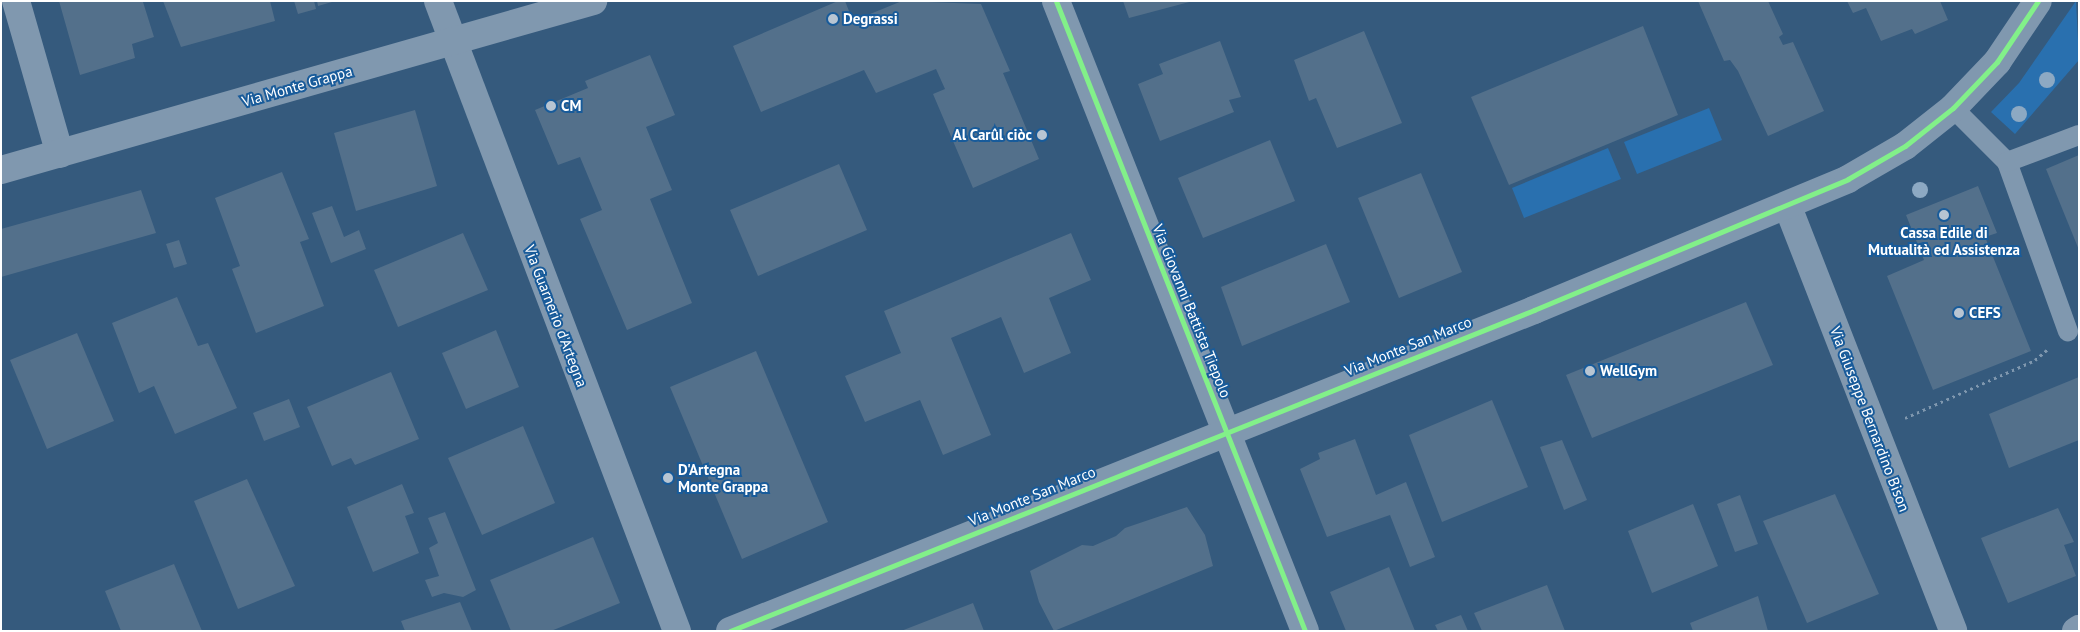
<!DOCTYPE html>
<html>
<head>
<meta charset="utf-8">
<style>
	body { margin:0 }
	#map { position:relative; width:2080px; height:632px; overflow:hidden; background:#355a7d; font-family:"PT Sans",sans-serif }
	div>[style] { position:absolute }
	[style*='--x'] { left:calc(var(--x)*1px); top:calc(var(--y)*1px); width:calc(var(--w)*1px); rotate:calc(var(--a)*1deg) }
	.green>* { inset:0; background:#2970af }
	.building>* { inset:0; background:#53708b }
	.path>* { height:3px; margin-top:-1.5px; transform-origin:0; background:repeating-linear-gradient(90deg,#8098af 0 2.5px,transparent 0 6.5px) }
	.lane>* { height:20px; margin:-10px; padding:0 10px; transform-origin:10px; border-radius:10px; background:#8098af }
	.street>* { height:28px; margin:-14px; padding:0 14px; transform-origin:14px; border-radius:14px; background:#8098af }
	.cycleway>* { height:5px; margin:-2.5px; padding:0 2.5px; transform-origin:2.5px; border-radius:2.5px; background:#82f089 }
	.trees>* { width:16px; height:16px; margin:-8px; border-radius:50%; background:#8da9c3 }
	.dots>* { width:14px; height:14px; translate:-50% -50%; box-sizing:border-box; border:2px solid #185b9a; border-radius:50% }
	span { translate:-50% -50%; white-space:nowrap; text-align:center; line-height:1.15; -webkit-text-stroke:4px #185b9a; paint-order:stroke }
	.poi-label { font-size:15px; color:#fff; font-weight:700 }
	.left { translate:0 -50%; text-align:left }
	.right { translate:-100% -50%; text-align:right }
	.street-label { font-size:15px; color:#fff }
	.frame { position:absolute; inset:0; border:2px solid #fff; pointer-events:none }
</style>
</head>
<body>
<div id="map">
	<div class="green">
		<div style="clip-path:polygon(2076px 1px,2079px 60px,2015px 134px,1991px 112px,2019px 83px)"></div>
		<div style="clip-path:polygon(1709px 108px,1722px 140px,1637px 174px,1624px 142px)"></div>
		<div style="clip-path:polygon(1608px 148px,1621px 179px,1524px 218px,1512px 188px)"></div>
	</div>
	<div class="building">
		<div style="clip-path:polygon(59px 1px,143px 2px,154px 37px,132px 44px,135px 58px,80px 75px)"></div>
		<div style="clip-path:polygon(163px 1px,270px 1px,275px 21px,181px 47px)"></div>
		<div style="clip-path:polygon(294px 1px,314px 1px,316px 9px,298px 14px)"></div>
		<div style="clip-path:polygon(317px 1px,332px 1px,332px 2px,318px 6px)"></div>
		<div style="clip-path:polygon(838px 1px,845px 1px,853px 21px,902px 1px,981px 4px,1010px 71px,1003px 73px,1039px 159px,973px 188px,933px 94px,945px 89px,936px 69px,876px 93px,864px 70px,761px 112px,733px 46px)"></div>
		<div style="clip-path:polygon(1123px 1px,1193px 1px,1129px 18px)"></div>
		<div style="clip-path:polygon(1698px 1px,1768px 1px,1783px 34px,1779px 37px,1783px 45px,1793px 42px,1824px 111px,1768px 136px,1738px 71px,1730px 60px,1724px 61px)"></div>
		<div style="clip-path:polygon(1847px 1px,1940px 1px,1948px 20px,1915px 34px,1912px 29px,1881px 41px,1866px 8px,1853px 13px)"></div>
		<div style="clip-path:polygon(1643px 26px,1678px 115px,1509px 185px,1471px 97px)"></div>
		<div style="clip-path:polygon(1364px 31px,1402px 123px,1337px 148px,1316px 98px,1309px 101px,1294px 60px)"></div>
		<div style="clip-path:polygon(1220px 41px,1241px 97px,1229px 100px,1234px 112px,1160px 141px,1138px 84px,1163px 74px,1159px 64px)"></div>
		<div style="clip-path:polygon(650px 55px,675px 115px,646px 127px,672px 190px,650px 199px,692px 303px,627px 330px,580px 219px,602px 210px,580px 157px,558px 165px,535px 110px,588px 88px,585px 81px)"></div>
		<div style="clip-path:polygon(415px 110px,437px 186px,356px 211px,334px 133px)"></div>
		<div style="clip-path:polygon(1270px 140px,1295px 201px,1203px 238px,1178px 178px)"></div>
		<div style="clip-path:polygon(2079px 155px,2079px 250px,2046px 169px)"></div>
		<div style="clip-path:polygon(839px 164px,867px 230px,758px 276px,730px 210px)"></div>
		<div style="clip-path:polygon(282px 172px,309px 239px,300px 242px,324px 306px,256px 333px,232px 269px,240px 266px,215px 198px)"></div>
		<div style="clip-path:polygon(1421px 173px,1462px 272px,1399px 298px,1358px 198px)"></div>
		<div style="clip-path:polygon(1978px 186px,1997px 233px,1985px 237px,2031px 351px,1933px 390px,1887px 276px,1924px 260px,1906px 215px)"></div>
		<div style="clip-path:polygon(141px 190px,156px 233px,1px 277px,1px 229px)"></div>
		<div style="clip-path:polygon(332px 206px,344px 237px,359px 230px,366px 249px,331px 263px,312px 213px)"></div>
		<div style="clip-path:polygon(463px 233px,488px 290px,398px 327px,374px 270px)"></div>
		<div style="clip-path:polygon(1071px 233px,1091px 280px,1049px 298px,1071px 353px,1024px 373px,1001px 317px,951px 338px,991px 435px,943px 455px,920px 400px,865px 422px,845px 376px,901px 353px,884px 311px)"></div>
		<div style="clip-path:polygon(179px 240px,187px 264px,174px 268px,166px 244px)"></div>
		<div style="clip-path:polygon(1326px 244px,1350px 302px,1242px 346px,1221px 287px)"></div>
		<div style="clip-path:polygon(177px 297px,198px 346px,208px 343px,237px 408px,175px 434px,154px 386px,139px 393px,112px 323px)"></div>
		<div style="clip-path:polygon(1746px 302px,1773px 365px,1592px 438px,1566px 375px)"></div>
		<div style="clip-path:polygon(496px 330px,519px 387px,466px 409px,442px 353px)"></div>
		<div style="clip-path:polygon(77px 333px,114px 421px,47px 449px,10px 360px)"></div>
		<div style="clip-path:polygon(756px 351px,828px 522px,742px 559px,670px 387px)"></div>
		<div style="clip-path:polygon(391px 372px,419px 439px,355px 465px,351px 458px,332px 466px,307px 407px)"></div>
		<div style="clip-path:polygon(2079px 377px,2079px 440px,2009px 468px,1989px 414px)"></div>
		<div style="clip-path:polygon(289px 399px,300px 427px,264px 441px,253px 413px)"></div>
		<div style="clip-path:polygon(1492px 400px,1528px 487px,1442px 522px,1409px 435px)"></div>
		<div style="clip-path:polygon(523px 426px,555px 503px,482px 535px,448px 458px)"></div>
		<div style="clip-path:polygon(1355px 439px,1376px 495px,1406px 482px,1435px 557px,1410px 567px,1390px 515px,1327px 537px,1300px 469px,1320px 459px,1318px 453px)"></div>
		<div style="clip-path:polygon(1562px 440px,1587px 500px,1564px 510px,1540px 447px)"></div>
		<div style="clip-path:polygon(247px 479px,295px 586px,238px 609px,194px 501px)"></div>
		<div style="clip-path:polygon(402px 484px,414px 513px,405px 516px,419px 553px,373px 572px,347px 507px)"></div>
		<div style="clip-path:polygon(1835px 494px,1879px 594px,1807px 623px,1763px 521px)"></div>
		<div style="clip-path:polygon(1740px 495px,1758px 544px,1735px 552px,1717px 504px)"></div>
		<div style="clip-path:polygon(1693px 504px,1718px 566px,1652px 593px,1628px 531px)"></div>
		<div style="clip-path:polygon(1187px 507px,1205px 535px,1213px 566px,1054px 631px,1039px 602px,1030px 571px,1082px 545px,1093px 546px,1116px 536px,1125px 528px)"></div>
		<div style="clip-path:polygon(2058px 508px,2074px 542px,2064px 545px,2076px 576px,2008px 603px,1981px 538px)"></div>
		<div style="clip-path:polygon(445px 512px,476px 590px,463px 597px,444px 593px,432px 597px,425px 580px,439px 576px,429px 548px,438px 543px,428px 518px)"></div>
		<div style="clip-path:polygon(593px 537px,620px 603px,551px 631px,511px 631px,490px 580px)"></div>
		<div style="clip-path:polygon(174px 564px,202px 631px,121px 631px,105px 591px)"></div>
		<div style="clip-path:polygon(1389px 567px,1415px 631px,1346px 631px,1330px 592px)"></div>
		<div style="clip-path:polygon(1547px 585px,1565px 631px,1482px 631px,1474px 613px)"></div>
		<div style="clip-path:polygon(1758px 596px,1768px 631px,1693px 631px,1690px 623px)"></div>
		<div style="clip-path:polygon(460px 602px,472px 631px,405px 631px,401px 621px)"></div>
		<div style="clip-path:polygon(973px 603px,984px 631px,901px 631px)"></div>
		<div style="clip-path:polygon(1461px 615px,1468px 631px,1438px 631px,1435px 625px)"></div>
	</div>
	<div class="path">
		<div style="--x:1905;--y:418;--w:142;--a:-24"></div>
		<div style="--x:2035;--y:360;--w:16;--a:-40"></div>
	</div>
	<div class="lane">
		<div style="--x:1953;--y:108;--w:76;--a:45"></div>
		<div style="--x:2007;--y:162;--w:180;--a:70.2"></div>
		<div style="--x:2007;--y:162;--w:77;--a:-20.6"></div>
	</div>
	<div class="street">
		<div style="--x:16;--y:1;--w:159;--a:74"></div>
		<div style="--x:438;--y:1;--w:674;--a:69.23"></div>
		<div style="--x:1056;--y:1;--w:677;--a:68.43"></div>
		<div style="--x:1;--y:170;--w:616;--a:-15.93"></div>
		<div style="--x:1788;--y:207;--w:455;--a:68.7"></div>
		<div style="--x:730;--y:631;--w:866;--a:-21.76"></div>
		<div style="--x:1534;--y:310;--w:340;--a:-22.6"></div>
		<div style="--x:1848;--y:179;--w:66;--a:-30.1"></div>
		<div style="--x:1905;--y:146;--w:61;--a:-38.4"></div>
		<div style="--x:1953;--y:108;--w:64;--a:-46.3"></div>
		<div style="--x:1997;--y:62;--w:73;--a:-56.1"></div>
		<div style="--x:2076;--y:631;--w:4;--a:-34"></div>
	</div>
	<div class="cycleway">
		<div style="--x:1056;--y:1;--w:677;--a:68.43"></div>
		<div style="--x:730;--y:631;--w:866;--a:-21.76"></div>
		<div style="--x:1534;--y:310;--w:340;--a:-22.6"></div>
		<div style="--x:1848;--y:179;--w:66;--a:-30.1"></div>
		<div style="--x:1905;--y:146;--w:61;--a:-38.4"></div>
		<div style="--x:1953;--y:108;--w:64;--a:-46.3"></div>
		<div style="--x:1997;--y:62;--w:73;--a:-56.1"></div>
	</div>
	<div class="trees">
		<div style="left:2047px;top:80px"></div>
		<div style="left:2019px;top:114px"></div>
		<div style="left:1920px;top:190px"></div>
	</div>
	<div class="dots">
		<div style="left:833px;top:19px;background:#b8c5d2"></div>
		<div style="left:551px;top:106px;background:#b8c5d2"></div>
		<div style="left:1042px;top:135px;background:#b8c5d2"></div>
		<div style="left:1944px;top:215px;background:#b8c5d2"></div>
		<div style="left:1959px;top:313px;background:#b8c5d2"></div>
		<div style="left:1590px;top:371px;background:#b8c5d2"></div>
		<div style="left:668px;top:478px;background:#b8c5d2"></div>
	</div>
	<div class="poi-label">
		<span class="left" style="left:843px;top:19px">Degrassi</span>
		<span class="left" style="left:561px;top:106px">CM</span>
		<span class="right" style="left:1032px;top:135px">Al Carûl ciòc</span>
		<span style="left:1944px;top:241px">Cassa Edile di<br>Mutualità ed Assistenza</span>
		<span class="left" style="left:1969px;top:313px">CEFS</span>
		<span class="left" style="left:1600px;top:371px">WellGym</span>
		<span class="left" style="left:678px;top:478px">D'Artegna<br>Monte Grappa</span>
	</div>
	<div class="street-label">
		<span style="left:297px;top:86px;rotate:-16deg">Via Monte Grappa</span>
		<span style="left:1192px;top:311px;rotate:68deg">Via Giovanni Battista Tiepolo</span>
		<span style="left:556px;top:316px;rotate:69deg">Via Guarnerio d'Artegna</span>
		<span style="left:1408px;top:346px;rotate:-22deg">Via Monte San Marco</span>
		<span style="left:1870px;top:419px;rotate:69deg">Via Giuseppe Bernardino Bison</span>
		<span style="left:1032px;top:496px;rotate:-22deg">Via Monte San Marco</span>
	</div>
	<div class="frame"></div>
</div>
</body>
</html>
